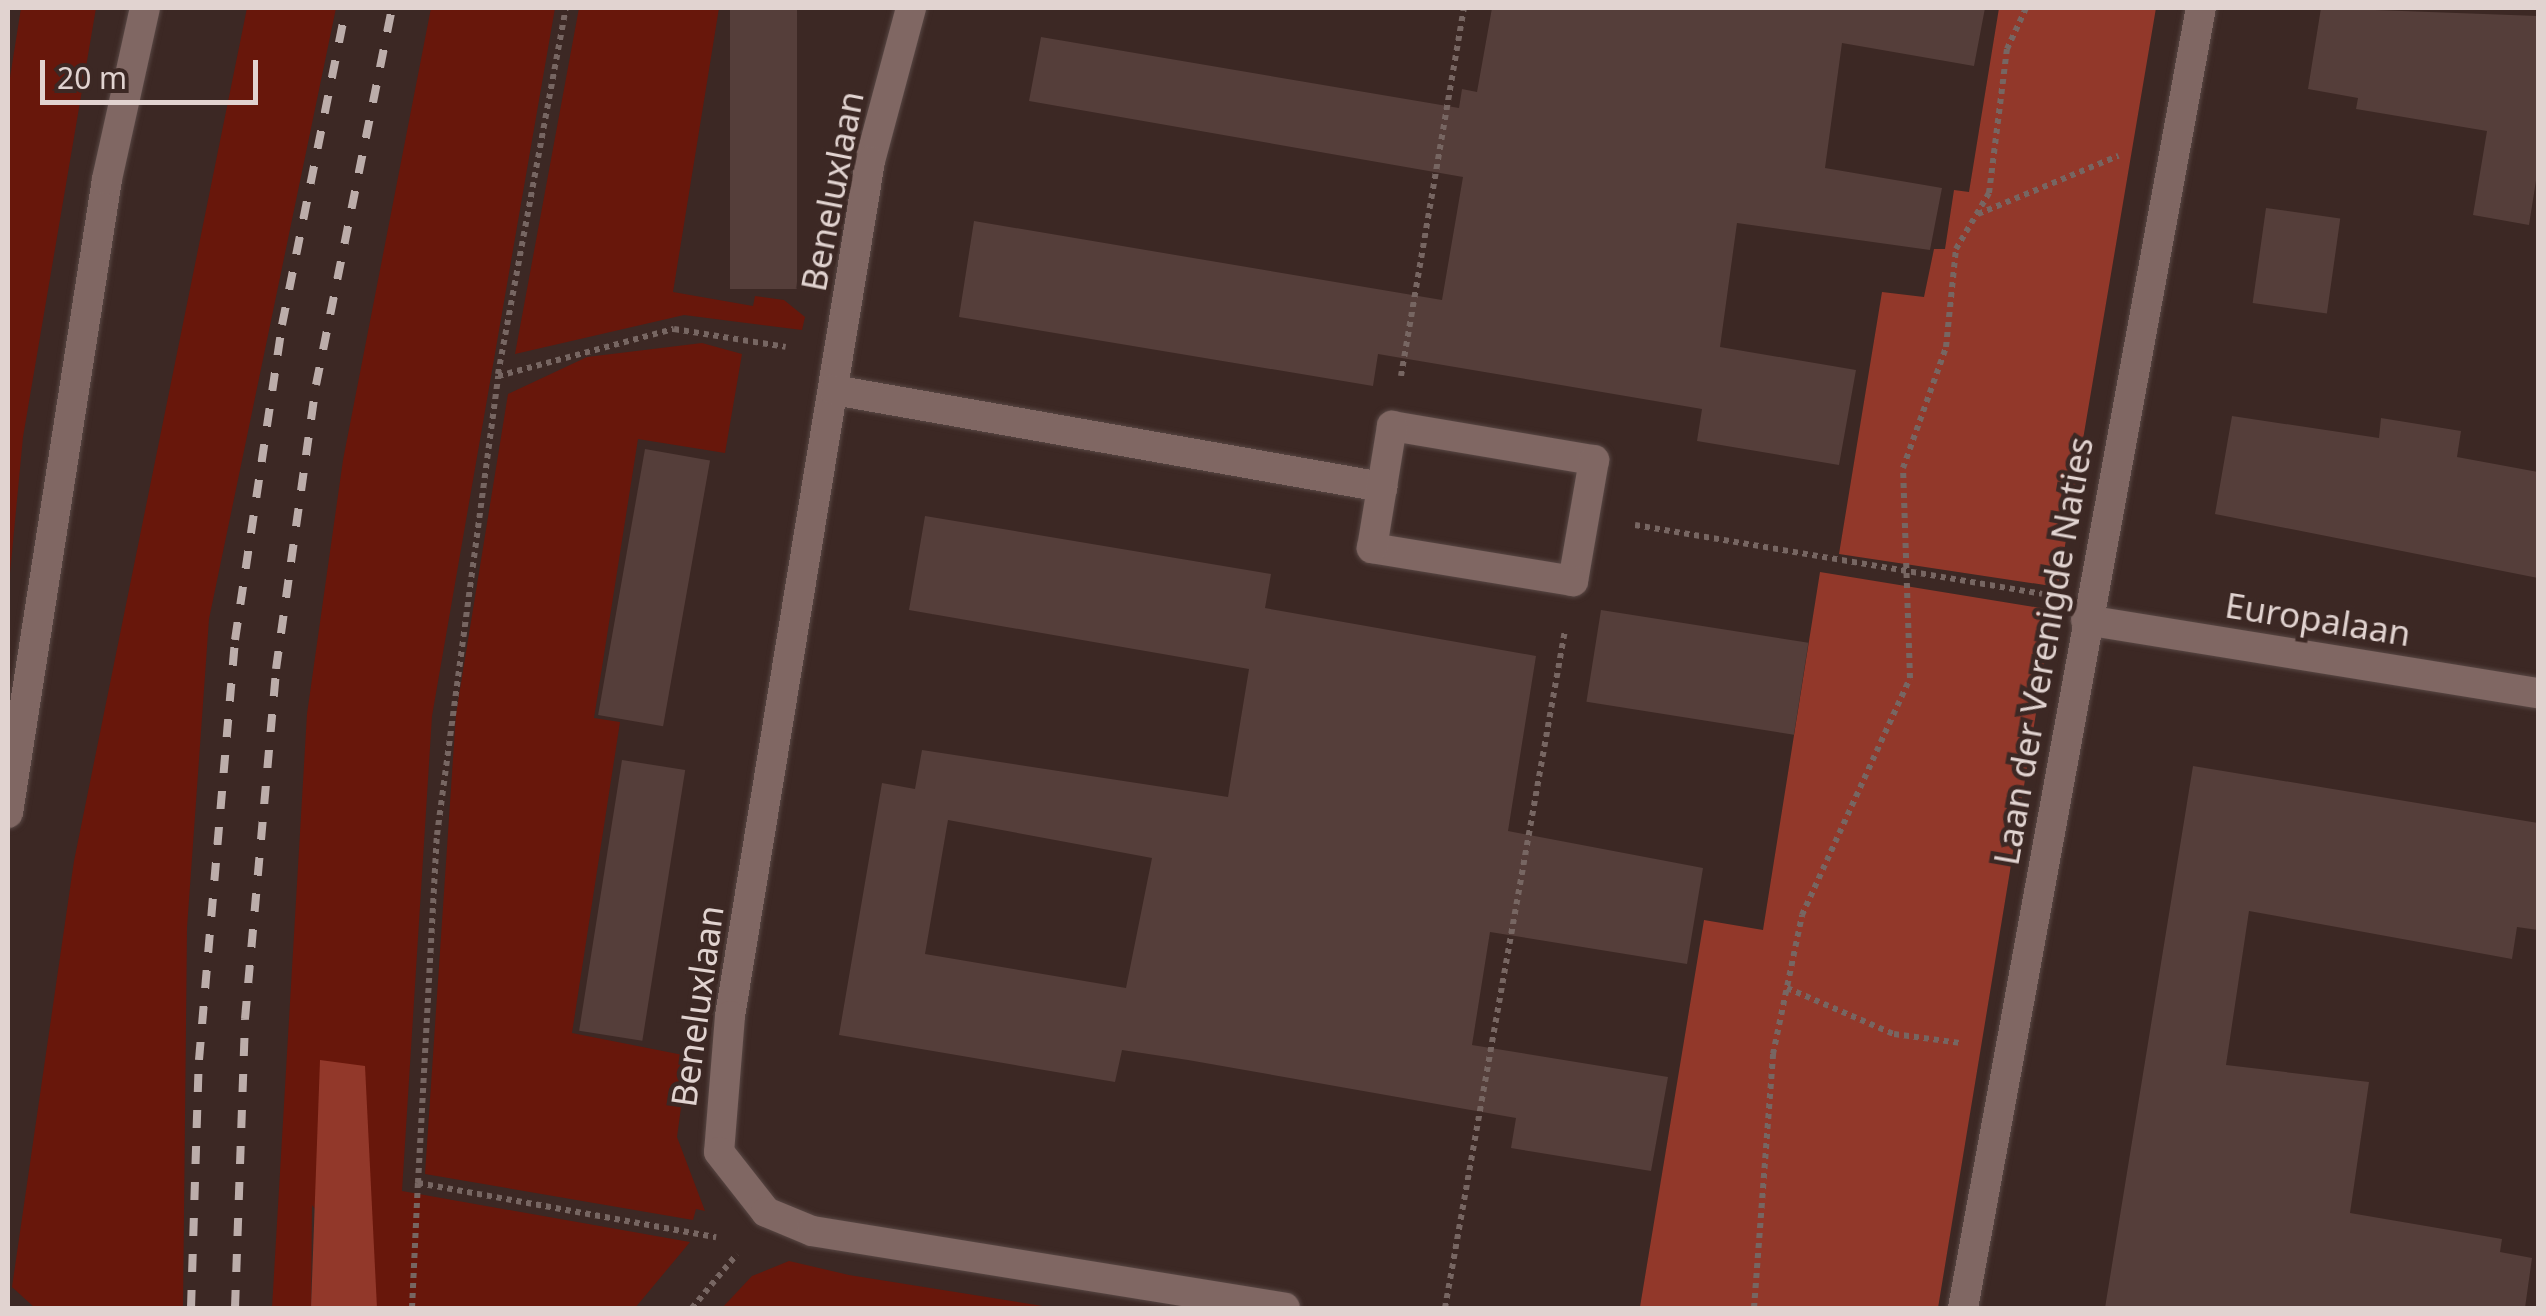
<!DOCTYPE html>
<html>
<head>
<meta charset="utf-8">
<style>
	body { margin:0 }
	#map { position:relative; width:2546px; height:1316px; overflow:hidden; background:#3c2824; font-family:"Noto Sans",sans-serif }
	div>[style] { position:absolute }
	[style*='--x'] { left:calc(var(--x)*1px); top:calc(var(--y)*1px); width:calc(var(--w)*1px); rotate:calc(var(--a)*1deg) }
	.green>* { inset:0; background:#68170b }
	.forest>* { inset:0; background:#92382a }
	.building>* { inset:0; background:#553e3a; transform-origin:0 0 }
	.path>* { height:6px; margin-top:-3px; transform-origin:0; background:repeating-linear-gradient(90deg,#776662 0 5px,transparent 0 10px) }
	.roads { filter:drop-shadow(0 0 2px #584744) drop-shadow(0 0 2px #584744) }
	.street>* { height:30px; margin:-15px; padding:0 15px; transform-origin:15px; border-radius:15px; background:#806763 }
	.secondary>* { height:30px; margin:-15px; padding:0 15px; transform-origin:15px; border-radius:15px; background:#806763 }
	.rail>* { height:8px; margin-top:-4px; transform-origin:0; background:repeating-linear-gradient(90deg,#bcadaa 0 18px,transparent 0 36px) }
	span { translate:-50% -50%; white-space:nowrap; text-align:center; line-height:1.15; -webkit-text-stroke:9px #3c2824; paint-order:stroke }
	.street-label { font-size:35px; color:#e1d3d0 }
	.frame { position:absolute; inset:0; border:10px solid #e1d3d0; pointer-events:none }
	.scale { position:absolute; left:40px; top:60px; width:218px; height:45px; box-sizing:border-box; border:5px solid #e1d3d0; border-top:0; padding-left:12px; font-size:30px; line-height:35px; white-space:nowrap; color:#e1d3d0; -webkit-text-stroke:8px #3c2824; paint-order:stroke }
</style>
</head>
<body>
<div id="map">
	<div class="green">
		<i style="clip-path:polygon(21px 8px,96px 8px,23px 437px,8px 594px,8px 90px)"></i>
		<i style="clip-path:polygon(247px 8px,336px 8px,209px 619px,187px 928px,183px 1308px,35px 1308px,12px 1287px,74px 861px)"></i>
		<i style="clip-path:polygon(431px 8px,555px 8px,432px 716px,402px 1191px,690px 1242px,635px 1308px,377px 1308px,372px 1281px,312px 1205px,311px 1308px,272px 1308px,307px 714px,343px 460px)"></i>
		<i style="clip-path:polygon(579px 8px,719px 8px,673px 292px,753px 306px,755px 296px,784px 300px,805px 317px,802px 330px,684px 315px,515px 354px)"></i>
		<i style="clip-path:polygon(702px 343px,742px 354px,725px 453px,638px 439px,594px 718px,620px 722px,572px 1033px,688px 1056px,677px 1137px,705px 1211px,696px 1209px,693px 1220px,425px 1174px,456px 714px,508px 394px,587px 357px)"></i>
		<i style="clip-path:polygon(789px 1261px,849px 1275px,1055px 1308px,722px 1308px,752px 1276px)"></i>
	</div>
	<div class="forest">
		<i style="clip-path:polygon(1999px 8px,2156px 8px,2058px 587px,1839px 554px,1882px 292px,1924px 297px,1934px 249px,1945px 249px,1954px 190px,1969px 192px)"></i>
		<i style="clip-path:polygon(1820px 572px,2053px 610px,1938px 1308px,1640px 1307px,1704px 920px,1763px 930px)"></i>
		<i style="clip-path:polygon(320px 1060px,365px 1066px,377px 1308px,311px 1308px)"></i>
	</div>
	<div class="building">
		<i style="left:730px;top:8px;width:67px;height:281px"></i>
		<i style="clip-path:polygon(1492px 8px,1985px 8px,1974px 66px,1842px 43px,1825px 168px,1942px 188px,1930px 250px,1737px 223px,1720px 347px,1856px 370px,1839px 465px,1697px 441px,1702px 409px,1378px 354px,1373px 386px,959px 317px,974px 221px,1442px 300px,1463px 177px,1029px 101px,1041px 37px,1459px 108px,1462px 89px,1477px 92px)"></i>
		<i style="clip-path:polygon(2321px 8px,2538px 16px,2538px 168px,2529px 225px,2473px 215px,2487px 131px,2356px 109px,2358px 98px,2308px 89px)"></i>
		<i style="left:2266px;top:208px;width:75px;height:96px;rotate:8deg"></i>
		<i style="clip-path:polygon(2232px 416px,2379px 438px,2381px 418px,2461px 431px,2457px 457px,2538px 472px,2538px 578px,2215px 514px)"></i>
		<i style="left:645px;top:449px;width:66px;height:270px;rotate:10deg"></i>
		<i style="clip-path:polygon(evenodd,925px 516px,1271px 574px,1265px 608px,1536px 656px,1508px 831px,1703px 868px,1687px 964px,1490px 932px,1472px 1045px,1668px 1077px,1651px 1171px,1511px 1148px,1516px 1118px,1188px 1060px,1122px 1050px,1115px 1082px,839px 1035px,882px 783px,915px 789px,922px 750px,1228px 797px,1249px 669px,909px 610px,925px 516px,948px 820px,1152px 858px,1126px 988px,925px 954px,948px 820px)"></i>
		<i style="left:1601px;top:610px;width:210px;height:93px;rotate:9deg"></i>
		<i style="left:622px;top:760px;width:64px;height:274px;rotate:9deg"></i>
		<i style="clip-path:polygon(2193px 766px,2538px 823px,2538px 930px,2517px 927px,2512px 959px,2249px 911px,2226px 1065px,2369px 1082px,2350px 1213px,2502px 1239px,2500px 1252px,2532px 1258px,2525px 1308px,2105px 1308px)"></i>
	</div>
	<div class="path">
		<i style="--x:1978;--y:214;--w:152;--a:-22.5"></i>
		<i style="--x:498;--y:374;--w:372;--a:-79.5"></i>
		<i style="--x:1401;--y:376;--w:373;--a:-80.3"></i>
		<i style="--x:1635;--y:525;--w:413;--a:9.6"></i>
		<i style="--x:1787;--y:988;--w:116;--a:23.3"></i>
		<i style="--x:1894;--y:1034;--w:68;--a:7.7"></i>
		<i style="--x:418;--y:1183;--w:349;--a:-86.9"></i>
		<i style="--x:437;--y:835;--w:463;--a:-82.4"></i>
		<i style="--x:498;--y:376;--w:182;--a:-15"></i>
		<i style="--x:674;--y:329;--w:113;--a:9.1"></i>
		<i style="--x:412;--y:1308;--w:125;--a:-87.3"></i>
		<i style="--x:418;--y:1183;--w:303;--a:10.3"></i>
		<i style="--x:692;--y:1308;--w:70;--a:-50.2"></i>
		<i style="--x:1445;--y:1308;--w:689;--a:-79.96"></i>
		<i style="--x:1754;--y:1308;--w:255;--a:-85.7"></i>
		<i style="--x:1773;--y:1054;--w:142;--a:-78.2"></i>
		<i style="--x:1802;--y:915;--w:260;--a:-65.5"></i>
		<i style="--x:1910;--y:678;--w:210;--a:-91.9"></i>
		<i style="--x:1903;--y:468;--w:128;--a:-70.4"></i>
		<i style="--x:1946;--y:347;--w:99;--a:-84.2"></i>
		<i style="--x:1956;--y:249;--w:65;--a:-59.5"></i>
		<i style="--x:1989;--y:193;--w:145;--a:-82.9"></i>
		<i style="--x:2007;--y:49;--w:45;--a:-65.1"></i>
	</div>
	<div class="roads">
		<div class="street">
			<i style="--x:911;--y:8;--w:158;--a:105"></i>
			<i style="--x:870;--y:161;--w:866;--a:99.3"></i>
			<i style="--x:730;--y:1016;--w:136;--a:94.6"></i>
			<i style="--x:719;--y:1152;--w:76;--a:51.9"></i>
			<i style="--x:766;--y:1212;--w:50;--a:22.4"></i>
			<i style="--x:812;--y:1231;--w:479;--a:9.2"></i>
			<i style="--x:834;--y:390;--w:557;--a:10.04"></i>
			<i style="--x:1392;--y:426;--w:205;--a:9.6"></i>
			<i style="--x:1594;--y:460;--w:123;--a:99.8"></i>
			<i style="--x:1573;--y:581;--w:204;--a:-170.7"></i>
			<i style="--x:1372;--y:548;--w:124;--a:-80.7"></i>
			<i style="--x:2086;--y:620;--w:458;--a:9.2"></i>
			<i style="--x:1963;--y:1308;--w:1322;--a:-79.63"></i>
		</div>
		<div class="secondary">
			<i style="--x:8;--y:813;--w:642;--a:-81.12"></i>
			<i style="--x:107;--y:179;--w:175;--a:-77.5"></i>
		</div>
	</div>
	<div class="rail">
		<i style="--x:191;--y:1308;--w:248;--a:-88.2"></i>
		<i style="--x:199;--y:1060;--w:422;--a:-85.1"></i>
		<i style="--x:235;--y:640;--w:318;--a:-81.5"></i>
		<i style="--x:282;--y:325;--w:323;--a:-78.6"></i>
		<i style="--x:235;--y:1308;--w:289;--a:-88"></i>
		<i style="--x:245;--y:1019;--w:351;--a:-84.9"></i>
		<i style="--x:276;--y:669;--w:287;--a:-82"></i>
		<i style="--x:316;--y:385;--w:385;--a:-78.6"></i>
	</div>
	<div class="street-label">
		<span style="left:832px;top:191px;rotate:-79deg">Beneluxlaan</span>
		<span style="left:2318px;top:619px;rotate:9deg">Europalaan</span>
		<span style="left:2043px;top:651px;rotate:-80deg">Laan der Verenigde Naties</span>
		<span style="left:697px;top:1006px;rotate:-82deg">Beneluxlaan</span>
	</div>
	<div class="frame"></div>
	<div class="scale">20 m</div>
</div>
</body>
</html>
